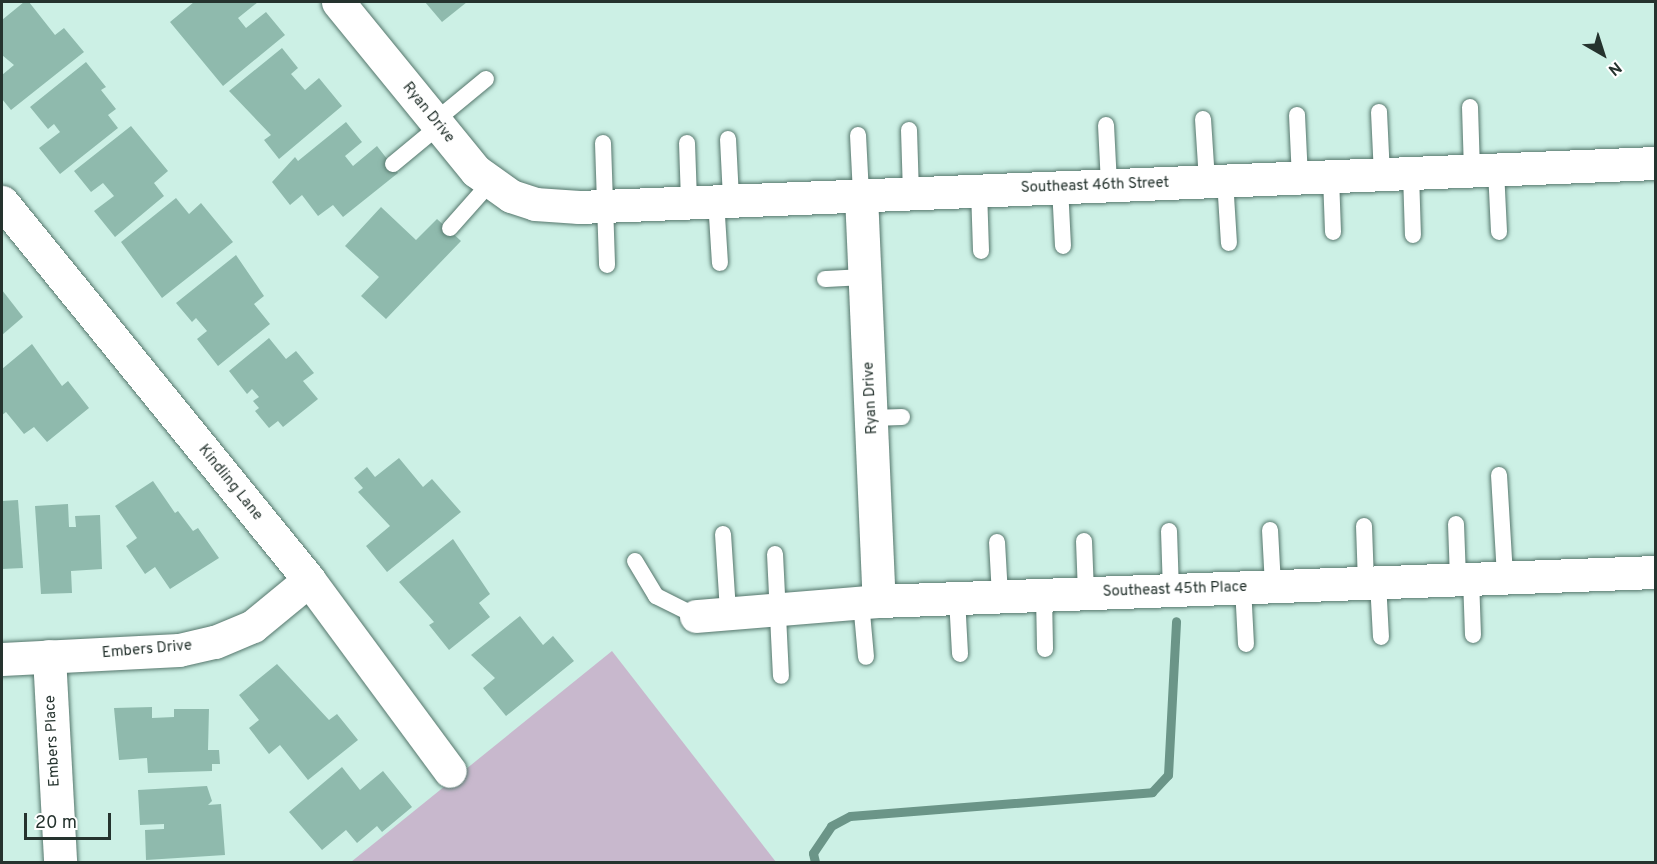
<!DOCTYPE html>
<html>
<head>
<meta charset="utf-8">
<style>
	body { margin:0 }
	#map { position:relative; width:1657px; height:864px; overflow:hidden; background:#ccf0e5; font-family:Overpass,sans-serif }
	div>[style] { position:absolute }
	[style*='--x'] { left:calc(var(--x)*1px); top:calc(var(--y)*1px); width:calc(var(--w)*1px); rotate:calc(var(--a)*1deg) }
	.green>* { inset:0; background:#c8b8cd }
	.stream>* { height:9px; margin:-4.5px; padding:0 4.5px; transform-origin:4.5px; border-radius:4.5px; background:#6b9588 }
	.building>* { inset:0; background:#8fbaad }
	.roads { filter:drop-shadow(0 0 2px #55766c) drop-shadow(0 0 2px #55766c) }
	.lane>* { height:16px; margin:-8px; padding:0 8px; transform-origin:8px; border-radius:8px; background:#fff }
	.street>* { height:33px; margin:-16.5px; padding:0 16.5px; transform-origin:16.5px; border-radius:16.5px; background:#fff }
	.secondary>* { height:33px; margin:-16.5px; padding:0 16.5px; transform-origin:16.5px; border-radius:16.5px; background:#fff }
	span { translate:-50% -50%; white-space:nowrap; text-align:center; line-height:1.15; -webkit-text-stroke:4.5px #fff; paint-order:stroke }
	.street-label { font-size:15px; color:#25332e }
	.frame { position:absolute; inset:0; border:3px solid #25332e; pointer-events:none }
	.north { position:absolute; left:1573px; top:24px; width:60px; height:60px; -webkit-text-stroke:4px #fff; paint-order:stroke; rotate:141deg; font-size:16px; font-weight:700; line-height:24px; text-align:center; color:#25332e }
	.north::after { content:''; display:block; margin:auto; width:21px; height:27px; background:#25332e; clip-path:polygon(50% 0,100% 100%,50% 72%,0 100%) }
	.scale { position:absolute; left:24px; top:813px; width:87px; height:27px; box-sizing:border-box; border:3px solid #25332e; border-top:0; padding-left:8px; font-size:18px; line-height:21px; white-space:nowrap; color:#25332e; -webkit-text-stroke:4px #fff; paint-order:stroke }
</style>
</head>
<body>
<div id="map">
	<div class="green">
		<i style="clip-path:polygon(612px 651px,776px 862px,351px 862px)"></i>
	</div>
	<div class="stream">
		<i style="--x:815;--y:862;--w:9;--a:-103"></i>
		<i style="--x:813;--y:853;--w:32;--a:-56"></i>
		<i style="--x:831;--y:826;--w:21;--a:-28"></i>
		<i style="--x:850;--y:816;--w:303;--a:-4.5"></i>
		<i style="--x:1152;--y:792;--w:23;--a:-47"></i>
		<i style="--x:1168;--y:775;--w:154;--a:-87"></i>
	</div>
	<div class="building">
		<i style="clip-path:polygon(24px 2px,29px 2px,55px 35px,64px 28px,84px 52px,11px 110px,2px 99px,2px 75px,14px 65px,2px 55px,2px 20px)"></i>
		<i style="clip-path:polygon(194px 2px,258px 2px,238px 18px,246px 28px,266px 12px,285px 35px,223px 86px,170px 22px)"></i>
		<i style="clip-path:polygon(425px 2px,467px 2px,442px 22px)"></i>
		<i style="clip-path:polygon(282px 48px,298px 68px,291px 74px,305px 90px,319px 78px,342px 106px,279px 159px,264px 140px,271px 135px,229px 91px)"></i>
		<i style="clip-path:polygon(86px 62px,106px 87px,101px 90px,116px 109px,108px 115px,118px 128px,60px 174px,39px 148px,60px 132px,54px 124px,48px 129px,30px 107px)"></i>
		<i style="clip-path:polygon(346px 122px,362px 142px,345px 156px,353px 166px,377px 146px,398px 173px,343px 217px,333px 205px,318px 216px,302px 195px,290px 205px,272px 182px,295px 157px,298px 161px)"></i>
		<i style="clip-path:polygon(131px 126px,168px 171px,154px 183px,164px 196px,115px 237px,94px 211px,114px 196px,103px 183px,91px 192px,74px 171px)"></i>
		<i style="clip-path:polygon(176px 198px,189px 214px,201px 203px,233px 242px,162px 298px,121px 242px)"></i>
		<i style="clip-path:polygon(381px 207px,416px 240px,437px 219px,461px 241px,386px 319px,361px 296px,379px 277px,345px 246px)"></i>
		<i style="clip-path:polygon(236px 255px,264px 296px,254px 304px,270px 324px,218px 366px,197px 339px,207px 331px,196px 318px,192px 322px,176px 303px)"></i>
		<i style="clip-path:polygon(2px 290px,23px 317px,2px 335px)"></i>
		<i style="clip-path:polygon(269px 338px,286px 359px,296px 351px,314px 373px,303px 381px,318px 399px,283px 427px,278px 421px,269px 428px,255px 411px,259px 408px,253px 401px,259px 397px,252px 389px,247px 394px,229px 371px)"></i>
		<i style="clip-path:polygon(32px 344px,62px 386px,68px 381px,89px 408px,47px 442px,34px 427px,24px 434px,6px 412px,2px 415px,2px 369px)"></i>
		<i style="clip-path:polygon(399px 458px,423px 487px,432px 479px,461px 512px,387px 572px,366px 546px,390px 526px,358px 492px,363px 488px,354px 478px,367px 467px,375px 477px)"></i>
		<i style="clip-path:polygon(153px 481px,175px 513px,178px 511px,193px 531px,198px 528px,219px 558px,170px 589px,155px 567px,145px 574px,126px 546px,137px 538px,115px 506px)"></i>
		<i style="clip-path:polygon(18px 500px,23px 568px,2px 569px,2px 501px)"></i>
		<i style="clip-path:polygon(68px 504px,69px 527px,76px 527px,75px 516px,100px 515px,102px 569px,71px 571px,72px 593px,41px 594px,35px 506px)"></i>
		<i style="clip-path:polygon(453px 539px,490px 594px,479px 603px,490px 617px,449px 650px,429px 625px,434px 622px,399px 582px)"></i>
		<i style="clip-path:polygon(520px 616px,543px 645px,553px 636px,574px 661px,506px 716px,483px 688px,495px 678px,471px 655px)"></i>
		<i style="clip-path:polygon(277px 664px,329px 720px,337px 714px,358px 740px,308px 780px,280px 745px,269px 754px,249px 728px,259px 720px,239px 695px)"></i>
		<i style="clip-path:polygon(152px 707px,152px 718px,174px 717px,174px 709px,209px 709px,208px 750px,219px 750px,220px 764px,212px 764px,212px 771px,148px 773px,147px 758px,119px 760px,114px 708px)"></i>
		<i style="clip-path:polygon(342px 767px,360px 790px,383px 771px,412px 807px,382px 832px,377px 826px,357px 843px,346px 830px,322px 850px,289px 812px)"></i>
		<i style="clip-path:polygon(207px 786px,212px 801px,208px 805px,221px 804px,225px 855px,146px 860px,145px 830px,164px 829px,164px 824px,140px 825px,138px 790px)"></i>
	</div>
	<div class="roads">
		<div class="lane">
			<i style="--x:1470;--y:107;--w:64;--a:88.2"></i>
			<i style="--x:1379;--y:112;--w:63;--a:87.3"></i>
			<i style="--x:1297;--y:115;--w:63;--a:87.3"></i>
			<i style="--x:1203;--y:119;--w:62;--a:86.3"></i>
			<i style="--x:435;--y:121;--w:66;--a:-39.5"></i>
			<i style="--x:1106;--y:125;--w:60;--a:87.1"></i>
			<i style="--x:909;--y:130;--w:63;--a:88.2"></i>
			<i style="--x:858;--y:135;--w:60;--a:87.1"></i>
			<i style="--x:728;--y:139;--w:60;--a:87.1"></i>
			<i style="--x:603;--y:143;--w:122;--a:88.1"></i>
			<i style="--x:687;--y:143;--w:58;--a:88"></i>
			<i style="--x:393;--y:164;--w:60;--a:-39.6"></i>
			<i style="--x:1496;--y:170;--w:62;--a:87.2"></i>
			<i style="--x:1411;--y:173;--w:62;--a:88.2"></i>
			<i style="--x:1331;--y:177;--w:55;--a:87.9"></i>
			<i style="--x:1225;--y:180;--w:63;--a:86.4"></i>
			<i style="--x:1060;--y:187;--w:59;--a:87.1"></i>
			<i style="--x:979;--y:190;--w:61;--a:88.1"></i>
			<i style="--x:716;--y:200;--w:63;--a:86.4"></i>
			<i style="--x:450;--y:228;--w:60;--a:-48.4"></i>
			<i style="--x:825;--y:279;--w:40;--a:-2.9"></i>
			<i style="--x:872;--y:418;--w:30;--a:-2"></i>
			<i style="--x:1499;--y:475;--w:102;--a:86.6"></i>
			<i style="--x:1456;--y:524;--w:55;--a:87.9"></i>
			<i style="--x:1364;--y:526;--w:56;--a:88"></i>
			<i style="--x:1270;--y:530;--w:56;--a:86.9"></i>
			<i style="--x:1169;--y:531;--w:59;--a:88.1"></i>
			<i style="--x:723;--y:534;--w:78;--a:86.3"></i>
			<i style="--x:1084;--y:541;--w:52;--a:87.8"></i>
			<i style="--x:997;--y:542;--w:54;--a:86.8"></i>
			<i style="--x:775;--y:554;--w:122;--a:87.2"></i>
			<i style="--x:635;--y:561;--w:41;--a:59"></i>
			<i style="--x:656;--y:596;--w:45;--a:26.6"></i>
			<i style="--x:1471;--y:578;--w:57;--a:88"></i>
			<i style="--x:1378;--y:582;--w:55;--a:86.9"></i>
			<i style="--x:1243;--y:587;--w:57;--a:87"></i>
			<i style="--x:1044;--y:595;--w:54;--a:88.9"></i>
			<i style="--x:957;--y:598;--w:56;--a:86.9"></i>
			<i style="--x:861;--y:602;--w:55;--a:84.8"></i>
		</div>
		<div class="street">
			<i style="--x:338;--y:2;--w:218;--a:50.8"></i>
			<i style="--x:476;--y:171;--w:43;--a:35.5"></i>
			<i style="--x:511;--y:196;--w:25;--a:18"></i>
			<i style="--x:535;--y:204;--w:44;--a:3.9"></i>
			<i style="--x:579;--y:207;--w:1078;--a:-2.34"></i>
			<i style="--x:861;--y:195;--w:406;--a:87.5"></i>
			<i style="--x:2;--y:202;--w:487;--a:50.9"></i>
			<i style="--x:309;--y:580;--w:237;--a:53.6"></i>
			<i style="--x:696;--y:616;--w:184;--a:-4.7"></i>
			<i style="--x:879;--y:601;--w:778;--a:-2.14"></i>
			<i style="--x:49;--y:656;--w:206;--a:86.9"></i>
		</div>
		<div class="secondary">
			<i style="--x:2;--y:659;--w:177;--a:-2.9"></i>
			<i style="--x:179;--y:650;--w:37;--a:-13"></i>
			<i style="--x:215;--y:642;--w:41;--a:-22.8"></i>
			<i style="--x:253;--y:626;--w:72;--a:-39.4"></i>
		</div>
	</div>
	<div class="street-label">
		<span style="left:428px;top:113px;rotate:51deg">Ryan Drive</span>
		<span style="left:1095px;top:186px;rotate:-2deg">Southeast 46th Street</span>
		<span style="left:871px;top:398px;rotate:-93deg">Ryan Drive</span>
		<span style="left:230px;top:483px;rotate:51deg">Kindling Lane</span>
		<span style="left:1175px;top:590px;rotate:-2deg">Southeast 45th Place</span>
		<span style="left:147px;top:650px;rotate:-5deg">Embers Drive</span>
		<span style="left:53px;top:741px;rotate:-93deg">Embers Place</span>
	</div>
	<div class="frame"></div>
	<div class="north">N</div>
	<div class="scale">20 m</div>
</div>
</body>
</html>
